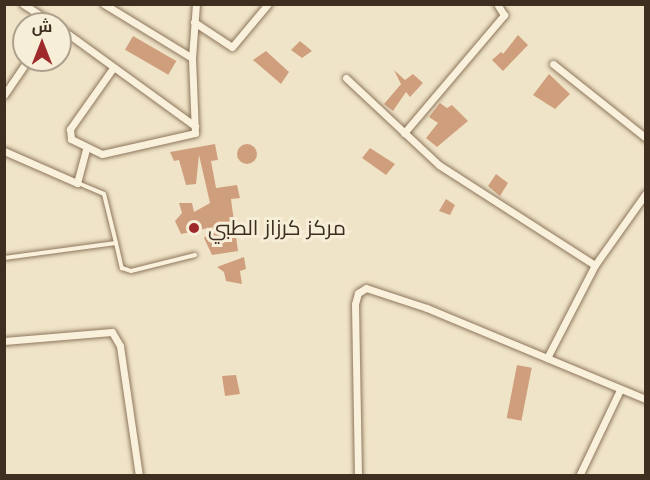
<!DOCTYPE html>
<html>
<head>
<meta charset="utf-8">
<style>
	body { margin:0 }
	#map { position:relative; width:650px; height:480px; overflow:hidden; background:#f0e4c8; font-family:"Libre Baskerville",Cairo,serif }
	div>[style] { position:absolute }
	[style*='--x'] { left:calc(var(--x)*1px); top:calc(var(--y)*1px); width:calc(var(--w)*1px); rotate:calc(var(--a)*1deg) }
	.building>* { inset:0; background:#cf9f7d; transform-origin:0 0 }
	.round { border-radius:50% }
	.roads { filter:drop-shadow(0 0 2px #8d765c) drop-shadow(0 0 2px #8d765c) }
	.lane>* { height:4px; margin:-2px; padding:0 2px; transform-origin:2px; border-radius:2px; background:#faf1dc }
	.street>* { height:7px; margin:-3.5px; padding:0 3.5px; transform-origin:3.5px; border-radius:3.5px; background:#faf1dc }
	.dots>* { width:16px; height:16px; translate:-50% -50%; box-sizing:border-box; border:3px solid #f7eed8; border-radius:50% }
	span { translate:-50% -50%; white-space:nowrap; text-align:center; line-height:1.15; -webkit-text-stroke:6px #f7eed8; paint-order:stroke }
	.poi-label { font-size:21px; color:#3d2e20 }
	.left { translate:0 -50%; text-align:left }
	.frame { position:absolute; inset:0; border:6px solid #3d2e20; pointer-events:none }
	.north { position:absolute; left:12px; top:12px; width:60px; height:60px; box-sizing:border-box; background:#f7eed8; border:2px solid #ada18e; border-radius:50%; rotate:0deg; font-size:16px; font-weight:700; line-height:24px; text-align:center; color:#3d2e20 }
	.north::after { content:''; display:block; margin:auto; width:21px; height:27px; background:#9e2a2b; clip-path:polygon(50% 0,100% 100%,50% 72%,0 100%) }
</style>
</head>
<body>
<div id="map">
	<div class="building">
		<i style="clip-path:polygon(518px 35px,528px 45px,503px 71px,492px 60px,501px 52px,503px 54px)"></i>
		<i style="left:133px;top:36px;width:50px;height:16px;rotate:30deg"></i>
		<i style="clip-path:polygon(300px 41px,312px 51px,302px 58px,291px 50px)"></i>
		<i style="clip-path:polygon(266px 51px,289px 72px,281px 84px,253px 60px)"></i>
		<i style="clip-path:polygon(394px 70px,405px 80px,413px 74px,423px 83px,410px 97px,406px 92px,393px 111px,384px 104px,401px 84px)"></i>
		<i style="clip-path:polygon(549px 74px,570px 94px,555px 109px,533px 95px)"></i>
		<i style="clip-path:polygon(440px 103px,447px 108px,452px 105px,468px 121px,437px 147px,426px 138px,438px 123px,429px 117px)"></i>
		<i class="round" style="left:237px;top:144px;width:20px;height:20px"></i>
		<i style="clip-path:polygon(215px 144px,218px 160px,211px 161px,216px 188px,237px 185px,240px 198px,231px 199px,238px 251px,212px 255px,204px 238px,213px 227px,181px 234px,175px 221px,182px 213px,179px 203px,192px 203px,194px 212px,210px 203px,199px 155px,196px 184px,186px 185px,179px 160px,174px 161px,170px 152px)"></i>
		<i style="clip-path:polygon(370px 148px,395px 164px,386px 175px,362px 158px)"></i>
		<i style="clip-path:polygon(496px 174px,508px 183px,500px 196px,488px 186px)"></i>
		<i style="clip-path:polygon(446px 199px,455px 205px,450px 215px,439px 211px)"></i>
		<i style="clip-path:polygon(244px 257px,246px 269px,240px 271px,242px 284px,226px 281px,224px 272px,217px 267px)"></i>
		<i style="left:517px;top:365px;width:15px;height:54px;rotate:11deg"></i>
		<i style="clip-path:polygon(236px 375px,240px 394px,225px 396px,222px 376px)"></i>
	</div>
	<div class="roads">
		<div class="lane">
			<i style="--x:78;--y:183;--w:28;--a:23"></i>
			<i style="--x:104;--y:194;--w:50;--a:76.2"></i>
			<i style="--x:4;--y:258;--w:113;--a:-7.6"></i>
			<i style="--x:116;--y:243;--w:26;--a:77"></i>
			<i style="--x:122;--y:268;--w:9;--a:18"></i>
			<i style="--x:131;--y:271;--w:66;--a:-14"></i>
		</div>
		<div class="street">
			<i style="--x:23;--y:4;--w:37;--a:33"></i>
			<i style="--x:104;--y:4;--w:103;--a:31.5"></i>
			<i style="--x:194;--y:22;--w:45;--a:33.3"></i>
			<i style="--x:232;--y:47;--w:56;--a:-50.1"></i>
			<i style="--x:60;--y:28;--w:167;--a:36"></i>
			<i style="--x:553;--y:64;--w:119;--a:38.5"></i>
			<i style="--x:113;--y:68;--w:75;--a:125.2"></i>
			<i style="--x:70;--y:129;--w:10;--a:84"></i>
			<i style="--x:71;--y:139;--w:34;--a:26"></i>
			<i style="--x:102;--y:154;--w:95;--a:-12.7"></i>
			<i style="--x:195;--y:133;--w:75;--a:-92.3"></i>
			<i style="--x:192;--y:58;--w:54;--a:-85.8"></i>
			<i style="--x:346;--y:78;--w:127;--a:43.1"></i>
			<i style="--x:439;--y:165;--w:185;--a:32.7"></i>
			<i style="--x:4;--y:95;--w:42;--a:-55.6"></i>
			<i style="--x:404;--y:133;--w:155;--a:-49.7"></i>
			<i style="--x:504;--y:15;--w:13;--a:-122"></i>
			<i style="--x:4;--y:151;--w:80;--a:23.7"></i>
			<i style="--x:77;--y:183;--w:35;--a:-75"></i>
			<i style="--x:4;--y:341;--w:108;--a:-4.8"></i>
			<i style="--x:112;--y:332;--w:16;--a:60"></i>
			<i style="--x:120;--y:346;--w:131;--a:81.7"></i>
			<i style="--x:547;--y:358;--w:105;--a:-62.7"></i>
			<i style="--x:595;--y:265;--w:88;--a:-54.7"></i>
			<i style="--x:358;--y:476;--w:172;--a:-91"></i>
			<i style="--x:355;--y:304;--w:11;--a:-75"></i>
			<i style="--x:358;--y:293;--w:9;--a:-32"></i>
			<i style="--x:366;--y:288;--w:64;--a:18.2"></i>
			<i style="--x:427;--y:308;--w:237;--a:22.6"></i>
			<i style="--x:579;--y:476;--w:95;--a:-64.5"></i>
		</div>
	</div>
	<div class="dots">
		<i style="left:194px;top:228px;background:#9e2a2b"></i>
	</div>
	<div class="poi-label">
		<span class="left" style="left:208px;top:228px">مركز كرزاز الطبي</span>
	</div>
	<div class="frame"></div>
	<div class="north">ش</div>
</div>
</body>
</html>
